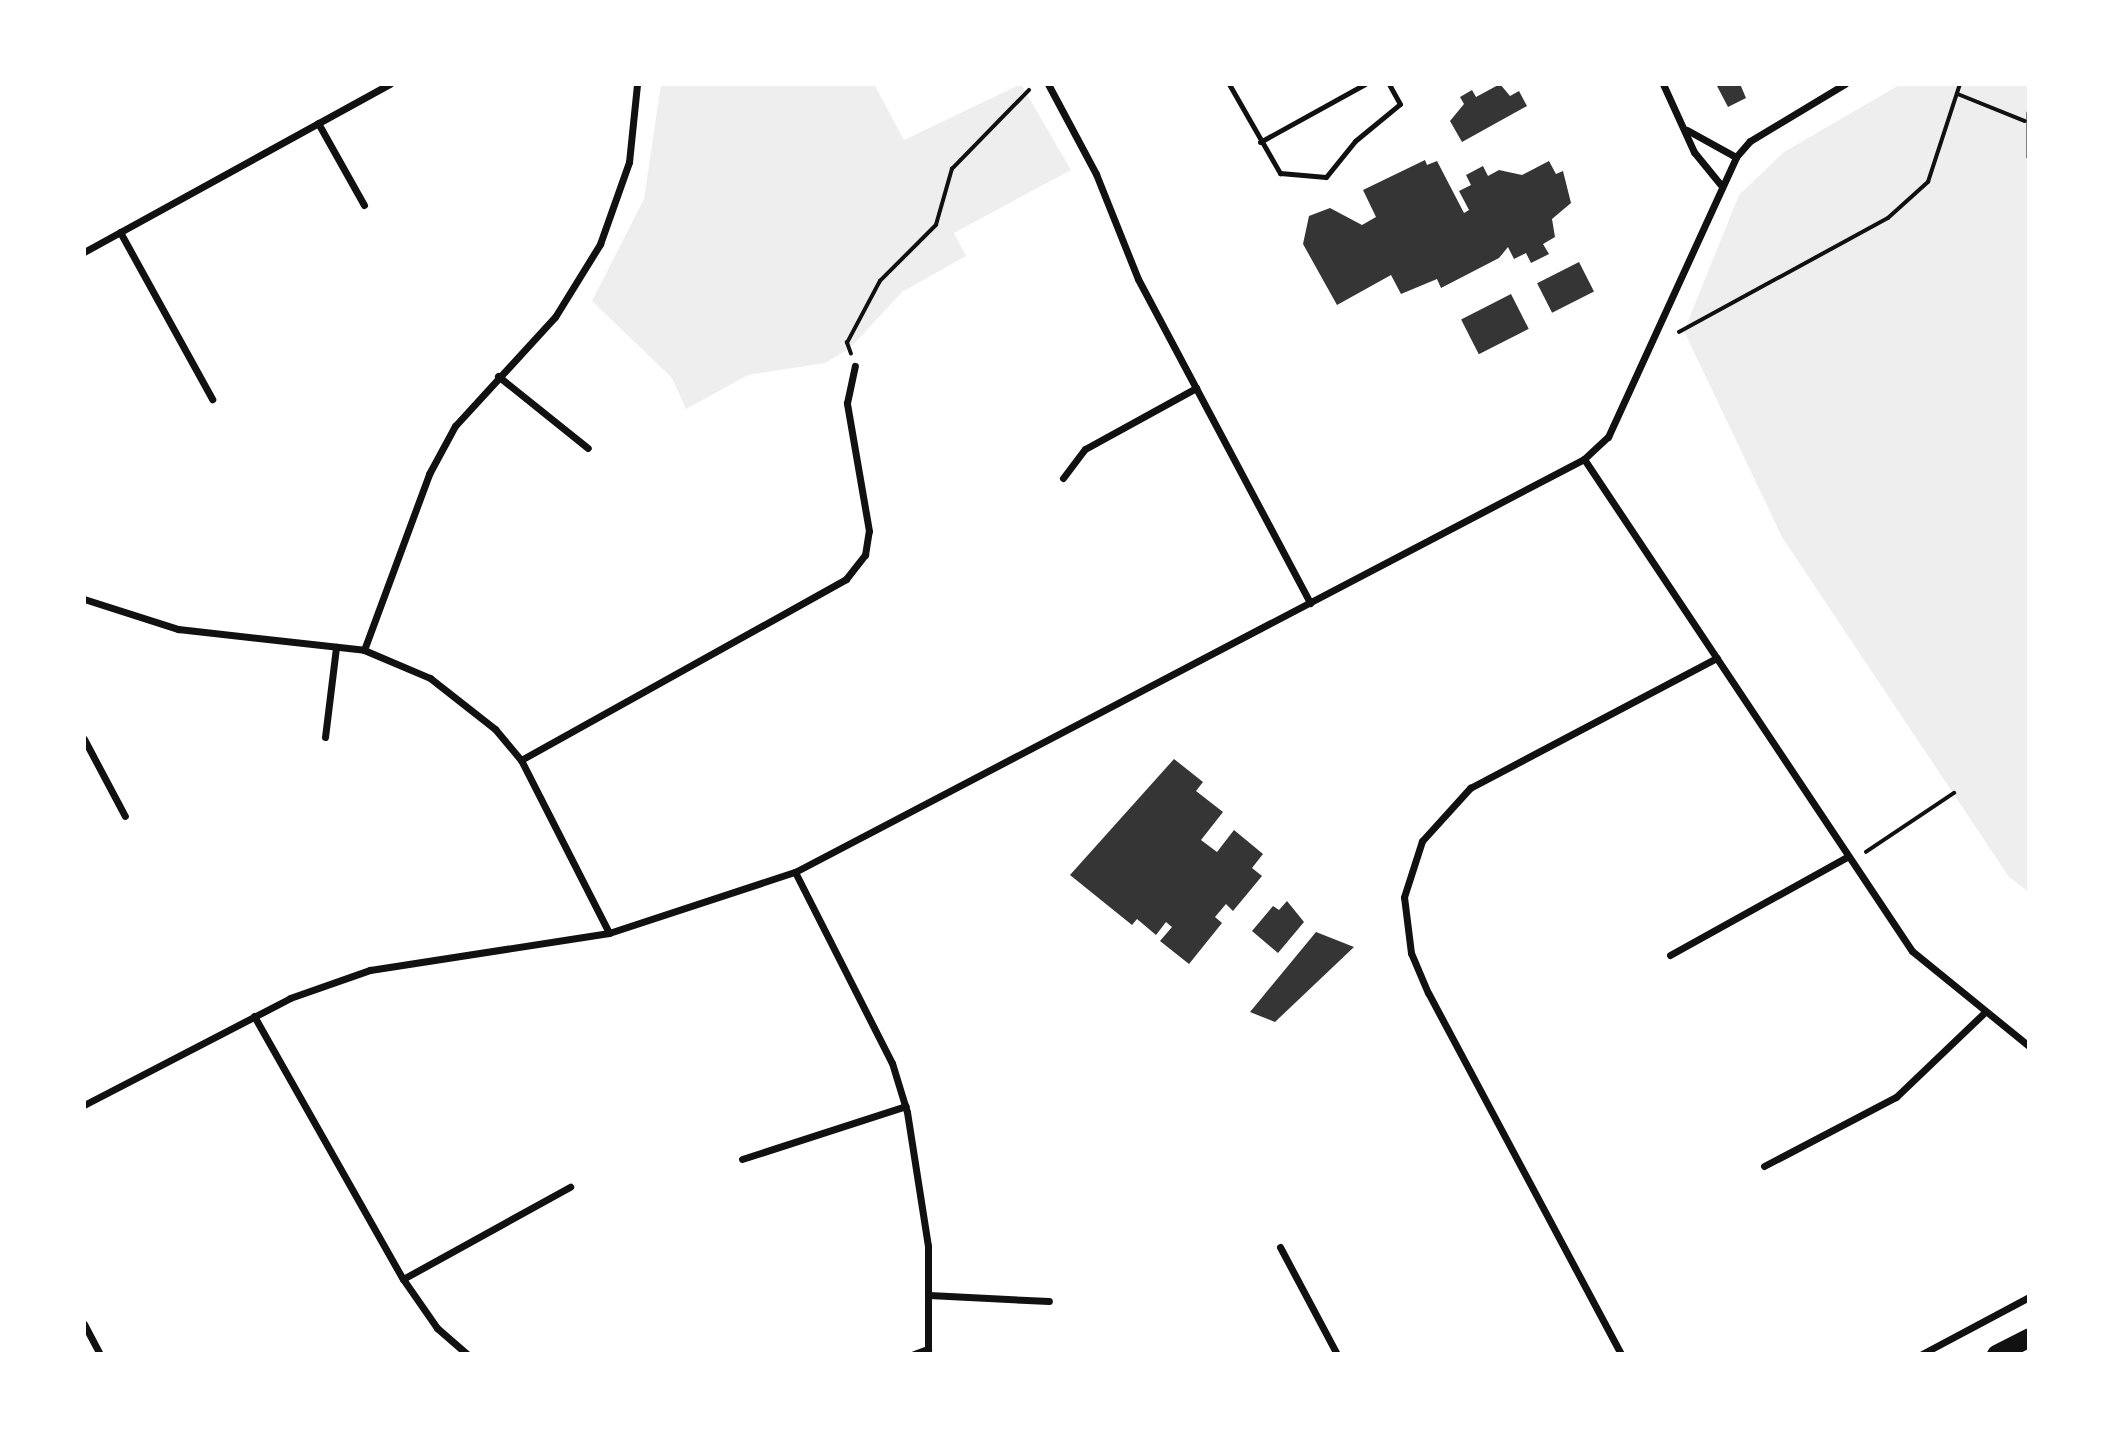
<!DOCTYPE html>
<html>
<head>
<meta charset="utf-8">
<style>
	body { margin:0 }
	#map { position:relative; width:2113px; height:1438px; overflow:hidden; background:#fff; font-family:"Open Sans",sans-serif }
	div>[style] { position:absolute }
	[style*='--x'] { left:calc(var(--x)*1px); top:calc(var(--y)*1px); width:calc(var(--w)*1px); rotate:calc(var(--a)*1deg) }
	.green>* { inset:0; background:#eee }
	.building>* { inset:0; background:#353535; transform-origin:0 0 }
	.path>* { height:3.5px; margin:-1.75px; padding:0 1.75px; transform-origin:1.75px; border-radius:1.75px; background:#111 }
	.service>* { height:5px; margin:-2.5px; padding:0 2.5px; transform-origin:2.5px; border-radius:2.5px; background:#111 }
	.minor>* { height:7px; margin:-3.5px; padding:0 3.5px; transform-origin:3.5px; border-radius:3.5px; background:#111 }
	.trunk>* { height:19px; margin:-9.5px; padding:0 9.5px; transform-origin:9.5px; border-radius:9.5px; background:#111 }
	span { translate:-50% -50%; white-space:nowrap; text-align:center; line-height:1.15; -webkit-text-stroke:5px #fff; paint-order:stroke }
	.frame { position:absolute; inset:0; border:86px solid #fff; pointer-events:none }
</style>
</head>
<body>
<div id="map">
	<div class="green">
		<i style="clip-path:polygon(661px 84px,874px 84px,904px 140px,1021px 84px,1071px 170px,954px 233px,966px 256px,902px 292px,850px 348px,825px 363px,748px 375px,686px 409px,672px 378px,592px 301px,644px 199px)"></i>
		<i style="clip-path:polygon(1901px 84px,2029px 84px,2029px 892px,2009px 877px,1782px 537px,1684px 331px,1739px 195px,1784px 152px)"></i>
	</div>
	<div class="building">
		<i style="clip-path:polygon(1500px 84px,1510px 96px,1519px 91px,1527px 106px,1462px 142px,1450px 121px,1464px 104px,1460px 97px,1472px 90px,1476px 97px)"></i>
		<i style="clip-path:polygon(1716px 84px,1740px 84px,1746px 98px,1728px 107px)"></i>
		<i style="clip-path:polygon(1425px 160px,1427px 165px,1437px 161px,1464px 213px,1469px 210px,1459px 191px,1471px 185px,1466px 175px,1483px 166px,1488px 176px,1499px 170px,1522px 175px,1549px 161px,1556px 174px,1563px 171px,1571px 203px,1552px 219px,1555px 237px,1543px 244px,1549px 254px,1531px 263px,1526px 253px,1514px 259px,1508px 247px,1499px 258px,1441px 288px,1437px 279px,1401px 294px,1391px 275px,1337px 305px,1303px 244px,1309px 216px,1330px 208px,1362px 225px,1376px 217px,1363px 190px)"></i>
		<i style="left:1579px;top:262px;width:33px;height:47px;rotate:63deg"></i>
		<i style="left:1511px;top:294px;width:39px;height:56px;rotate:63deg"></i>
		<i style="clip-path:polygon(1174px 759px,1203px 782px,1196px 791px,1223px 812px,1201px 840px,1217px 852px,1234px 830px,1263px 854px,1252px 868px,1262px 876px,1233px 911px,1226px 904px,1215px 917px,1222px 923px,1189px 964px,1160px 941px,1172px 927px,1166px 922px,1156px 935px,1137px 919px,1132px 925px,1070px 875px)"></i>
		<i style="clip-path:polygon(1287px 901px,1304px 922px,1278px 953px,1252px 931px,1273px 906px,1279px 910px)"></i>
		<i style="clip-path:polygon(1316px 932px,1354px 947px,1275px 1022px,1250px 1012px)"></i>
	</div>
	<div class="path">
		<i style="--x:1958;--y:94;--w:72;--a:21.9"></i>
		<i style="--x:2029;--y:113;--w:44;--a:90"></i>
		<i style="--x:1679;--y:332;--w:238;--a:-28.6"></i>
		<i style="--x:1888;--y:218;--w:54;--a:-42"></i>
		<i style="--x:1928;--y:182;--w:103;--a:-71.9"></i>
		<i style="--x:851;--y:354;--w:12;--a:-110"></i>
		<i style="--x:847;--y:343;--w:70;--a:-62"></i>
		<i style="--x:880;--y:281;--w:79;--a:-45"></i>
		<i style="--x:936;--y:225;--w:58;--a:-74.1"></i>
		<i style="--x:952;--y:169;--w:110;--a:-45.7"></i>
		<i style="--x:1866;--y:852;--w:106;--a:-33.8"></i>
	</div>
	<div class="service">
		<i style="--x:1229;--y:84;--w:103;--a:60.2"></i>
		<i style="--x:1280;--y:173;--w:46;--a:5"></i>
		<i style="--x:1326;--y:177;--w:46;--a:-51.1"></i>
		<i style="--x:1355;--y:141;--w:58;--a:-39.4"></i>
		<i style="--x:1400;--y:104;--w:23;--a:-119"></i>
		<i style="--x:1260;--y:142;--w:120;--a:-28.9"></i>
	</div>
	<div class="minor">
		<i style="--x:1048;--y:84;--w:102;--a:61.9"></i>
		<i style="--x:1096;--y:174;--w:113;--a:68.2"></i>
		<i style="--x:1138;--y:279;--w:367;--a:62"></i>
		<i style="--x:1663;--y:84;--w:75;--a:65.5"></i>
		<i style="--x:1694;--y:152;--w:41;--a:50.9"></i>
		<i style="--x:318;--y:123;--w:94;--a:60.7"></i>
		<i style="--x:1687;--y:130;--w:56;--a:28.9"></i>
		<i style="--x:120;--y:232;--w:191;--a:61.1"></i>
		<i style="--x:84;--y:252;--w:349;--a:-28.8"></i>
		<i style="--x:498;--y:376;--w:115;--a:38.7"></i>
		<i style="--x:1584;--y:459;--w:591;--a:56.31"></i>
		<i style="--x:1912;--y:951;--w:151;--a:39.1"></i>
		<i style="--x:1063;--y:478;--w:36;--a:-53"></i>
		<i style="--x:1085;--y:449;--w:127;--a:-28.8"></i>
		<i style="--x:84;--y:599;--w:99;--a:17.7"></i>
		<i style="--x:178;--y:629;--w:187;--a:6.4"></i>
		<i style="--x:364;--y:650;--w:72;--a:23"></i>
		<i style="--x:430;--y:678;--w:83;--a:38.1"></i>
		<i style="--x:495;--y:729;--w:40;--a:50"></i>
		<i style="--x:521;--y:760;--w:194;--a:63"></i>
		<i style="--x:364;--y:650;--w:188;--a:-69.7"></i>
		<i style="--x:429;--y:474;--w:55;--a:-61.6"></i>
		<i style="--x:455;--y:426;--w:148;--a:-47.5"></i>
		<i style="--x:555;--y:317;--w:86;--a:-58.3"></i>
		<i style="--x:600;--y:244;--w:87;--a:-70.5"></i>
		<i style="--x:629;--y:162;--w:78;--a:-84.1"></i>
		<i style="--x:325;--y:737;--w:91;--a:-83"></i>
		<i style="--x:84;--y:739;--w:87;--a:62"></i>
		<i style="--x:521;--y:760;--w:372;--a:-29.1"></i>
		<i style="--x:846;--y:579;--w:31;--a:-52"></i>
		<i style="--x:865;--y:555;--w:24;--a:-81"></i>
		<i style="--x:869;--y:531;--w:130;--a:-99.8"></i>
		<i style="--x:847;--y:403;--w:38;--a:-78"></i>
		<i style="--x:795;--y:872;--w:214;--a:63.1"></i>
		<i style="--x:892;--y:1063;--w:51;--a:73"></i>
		<i style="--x:907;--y:1112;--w:136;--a:81.1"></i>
		<i style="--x:928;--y:1246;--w:108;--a:90"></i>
		<i style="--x:1670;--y:955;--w:202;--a:-29"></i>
		<i style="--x:254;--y:1016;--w:302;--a:60.5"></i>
		<i style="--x:403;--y:1279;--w:60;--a:55.2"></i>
		<i style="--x:437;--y:1328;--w:40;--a:41"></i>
		<i style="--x:84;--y:1105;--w:232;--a:-27.4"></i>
		<i style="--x:290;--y:998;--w:85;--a:-19.3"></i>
		<i style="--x:370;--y:970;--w:242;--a:-8.8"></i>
		<i style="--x:609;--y:933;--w:196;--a:-18.2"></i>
		<i style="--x:795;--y:872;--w:891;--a:-27.63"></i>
		<i style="--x:1584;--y:459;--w:33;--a:-43"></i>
		<i style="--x:1608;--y:437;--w:308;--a:-65.4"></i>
		<i style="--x:1736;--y:157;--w:21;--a:-49"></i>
		<i style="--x:1750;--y:141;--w:111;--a:-31"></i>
		<i style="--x:742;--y:1159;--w:172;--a:-17.9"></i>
		<i style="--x:1764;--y:1166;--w:149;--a:-27.6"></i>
		<i style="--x:1896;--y:1097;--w:122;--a:-43.7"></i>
		<i style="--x:1280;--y:1247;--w:121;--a:62"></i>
		<i style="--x:403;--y:1279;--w:191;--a:-28.9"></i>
		<i style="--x:929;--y:1295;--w:120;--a:2.9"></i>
		<i style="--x:84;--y:1324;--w:34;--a:62"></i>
		<i style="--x:914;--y:1354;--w:15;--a:-20"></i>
		<i style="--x:1621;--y:1354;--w:409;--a:-118.1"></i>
		<i style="--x:1428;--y:993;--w:43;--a:-113"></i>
		<i style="--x:1411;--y:953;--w:56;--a:-97.1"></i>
		<i style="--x:1404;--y:897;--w:59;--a:-72.2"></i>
		<i style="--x:1422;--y:841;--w:72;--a:-47.8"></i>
		<i style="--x:1470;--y:788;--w:279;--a:-27.8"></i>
		<i style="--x:1922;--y:1354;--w:121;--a:-28"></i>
	</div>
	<div class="trunk">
		<i style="--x:1996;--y:1354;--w:37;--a:-27"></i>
	</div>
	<div class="frame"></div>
</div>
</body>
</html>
